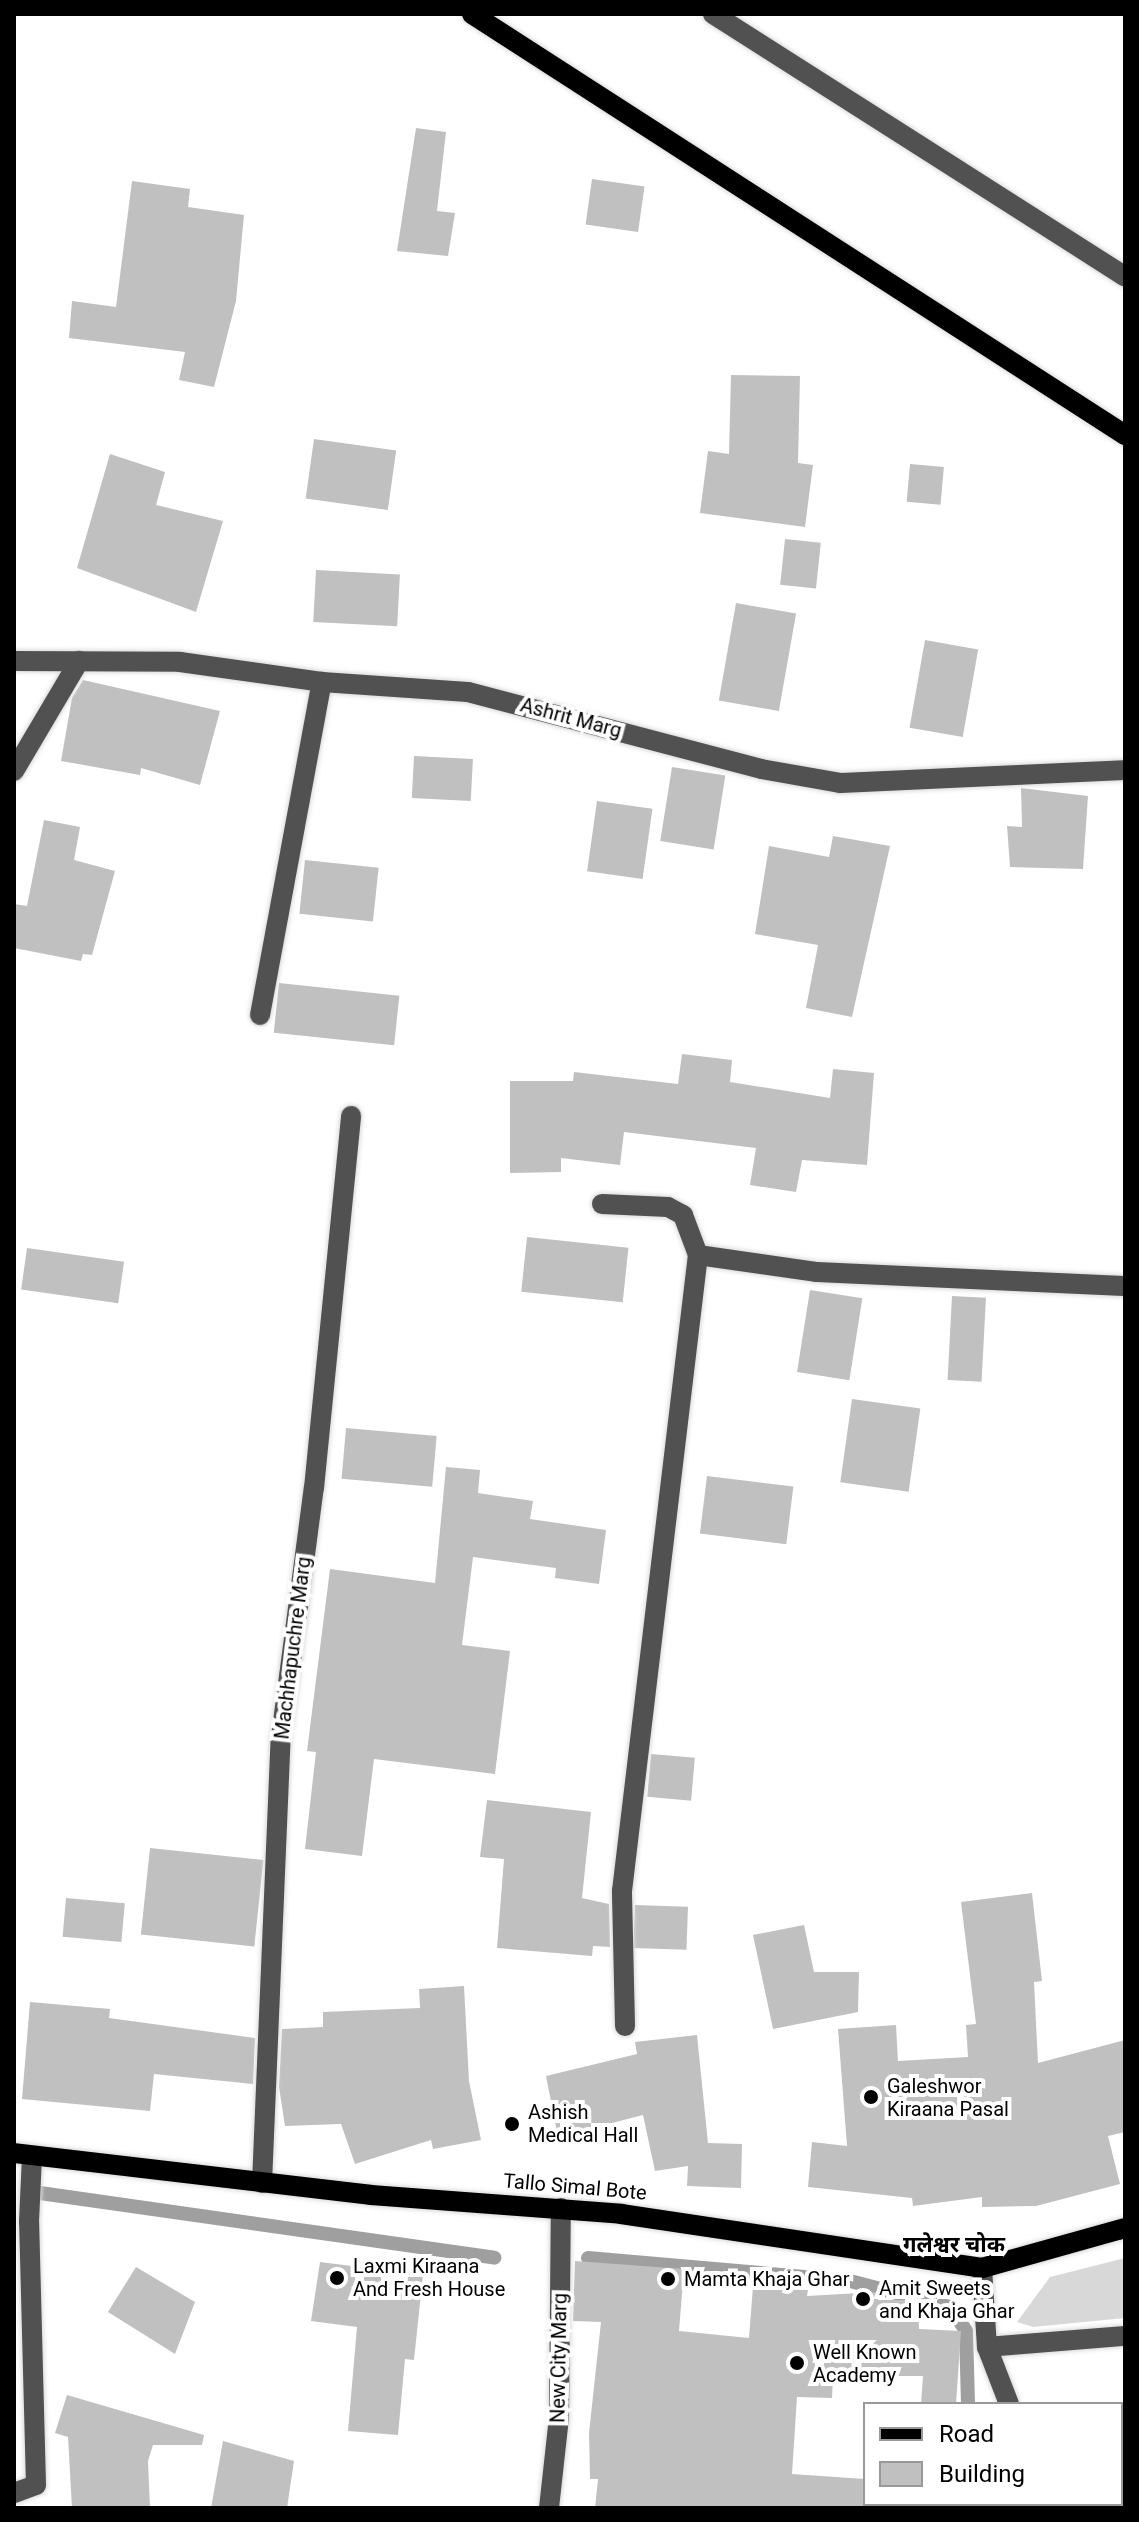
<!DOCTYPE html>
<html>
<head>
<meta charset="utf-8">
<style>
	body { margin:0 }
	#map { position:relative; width:1139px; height:2522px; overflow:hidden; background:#fff; font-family:Roboto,"Noto Sans Devanagari",sans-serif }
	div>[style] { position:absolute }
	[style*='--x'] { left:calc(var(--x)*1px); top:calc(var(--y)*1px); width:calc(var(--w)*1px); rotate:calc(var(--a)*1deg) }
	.green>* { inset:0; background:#d8d8d8; transform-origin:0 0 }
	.stream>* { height:14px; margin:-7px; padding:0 7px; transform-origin:7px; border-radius:7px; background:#9f9f9f }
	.building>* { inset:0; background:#c0c0c0; transform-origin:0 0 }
	.roads { filter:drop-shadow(0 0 2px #dbdbdb) drop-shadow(0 0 2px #dbdbdb) }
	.minor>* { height:20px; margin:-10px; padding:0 10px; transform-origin:10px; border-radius:10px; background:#515151 }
	.major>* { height:20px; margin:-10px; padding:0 10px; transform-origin:10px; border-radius:10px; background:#000 }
	.dots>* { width:22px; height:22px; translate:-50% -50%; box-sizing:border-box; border:4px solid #fff; border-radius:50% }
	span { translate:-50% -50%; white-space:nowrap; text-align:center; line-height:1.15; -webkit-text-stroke:8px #fff; paint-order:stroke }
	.street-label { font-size:20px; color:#000 }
	.poi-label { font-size:20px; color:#000 }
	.left { translate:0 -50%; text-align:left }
	.neighbourhood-label { font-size:22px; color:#000; font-weight:700 }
	.frame { position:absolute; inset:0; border:16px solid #000; pointer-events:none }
	.legend { position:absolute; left:863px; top:2402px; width:260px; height:104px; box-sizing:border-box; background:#fff; border:2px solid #999; margin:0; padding:10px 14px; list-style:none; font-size:24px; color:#000 }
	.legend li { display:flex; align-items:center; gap:16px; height:40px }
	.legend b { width:40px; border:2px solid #999 }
</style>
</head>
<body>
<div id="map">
	<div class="green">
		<i style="clip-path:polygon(1125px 2258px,1125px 2318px,1033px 2327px,1017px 2322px,1050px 2277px)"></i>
		<i style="left:889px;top:2504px;width:100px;height:4px"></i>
	</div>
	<div class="stream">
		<i style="--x:40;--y:2193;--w:459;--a:8.1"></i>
		<i style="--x:588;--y:2258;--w:263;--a:5"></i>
		<i style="--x:850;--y:2281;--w:103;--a:14.6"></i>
		<i style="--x:950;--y:2307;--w:29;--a:56"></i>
		<i style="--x:966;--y:2331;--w:73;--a:88.4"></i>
		<i style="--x:1014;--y:2504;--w:4;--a:63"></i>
	</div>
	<div class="building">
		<i style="clip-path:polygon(416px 128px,446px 132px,437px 211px,455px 213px,448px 256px,397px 251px)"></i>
		<i style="left:592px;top:179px;width:53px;height:46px;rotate:8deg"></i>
		<i style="clip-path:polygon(132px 181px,190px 189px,188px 207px,244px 215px,236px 301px,214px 387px,179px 380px,185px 352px,69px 338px,72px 301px,116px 307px)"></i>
		<i style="clip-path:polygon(731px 375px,800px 376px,798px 463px,813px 465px,805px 527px,700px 513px,708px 451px,729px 454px)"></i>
		<i style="left:314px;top:439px;width:83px;height:60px;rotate:8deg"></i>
		<i style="clip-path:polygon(110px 454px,165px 472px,156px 505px,223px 521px,196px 612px,77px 568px)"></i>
		<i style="left:910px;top:464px;width:34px;height:38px;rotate:5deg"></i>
		<i style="left:785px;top:539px;width:36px;height:46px;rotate:6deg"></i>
		<i style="left:316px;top:570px;width:84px;height:52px;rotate:3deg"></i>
		<i style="left:736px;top:603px;width:61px;height:99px;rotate:10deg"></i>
		<i style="left:925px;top:640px;width:54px;height:89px;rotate:10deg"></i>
		<i style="clip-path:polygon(83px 680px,220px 711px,200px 785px,141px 768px,140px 775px,61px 761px,72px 698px)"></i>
		<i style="left:414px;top:756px;width:59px;height:42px;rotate:3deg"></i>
		<i style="left:672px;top:767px;width:54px;height:75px;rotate:9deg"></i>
		<i style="clip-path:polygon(1021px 788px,1088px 796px,1083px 869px,1010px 867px,1007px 826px,1022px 827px)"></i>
		<i style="left:597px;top:801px;width:56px;height:71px;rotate:8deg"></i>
		<i style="clip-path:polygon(44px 820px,80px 827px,74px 860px,115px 871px,92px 955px,83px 954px,81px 961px,14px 948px,14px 904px,27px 906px)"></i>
		<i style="clip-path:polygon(833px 836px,890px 846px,852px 1017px,806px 1008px,818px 945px,755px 934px,769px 846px,829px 857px)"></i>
		<i style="left:305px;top:860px;width:74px;height:54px;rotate:6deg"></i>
		<i style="left:279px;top:983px;width:121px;height:50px;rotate:6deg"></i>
		<i style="clip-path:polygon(682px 1054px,732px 1060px,730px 1082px,830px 1098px,833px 1069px,874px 1073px,867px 1165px,802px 1160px,796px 1192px,750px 1185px,756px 1148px,624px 1132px,620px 1165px,561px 1158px,561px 1172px,510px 1173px,510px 1081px,573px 1081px,574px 1072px,678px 1084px)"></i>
		<i style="left:527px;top:1237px;width:102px;height:55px;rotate:6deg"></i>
		<i style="left:27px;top:1248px;width:98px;height:42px;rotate:8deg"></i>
		<i style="left:810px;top:1290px;width:53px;height:83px;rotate:9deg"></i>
		<i style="left:952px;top:1296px;width:34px;height:84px;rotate:3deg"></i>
		<i style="left:852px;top:1399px;width:69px;height:84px;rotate:8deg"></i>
		<i style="left:346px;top:1428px;width:91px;height:51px;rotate:5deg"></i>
		<i style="clip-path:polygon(446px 1467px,480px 1470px,478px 1493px,533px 1501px,530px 1519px,606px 1530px,599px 1584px,555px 1578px,556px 1568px,473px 1557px,462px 1645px,510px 1651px,495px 1774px,374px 1759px,362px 1856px,305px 1849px,316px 1752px,307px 1751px,330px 1569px,435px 1583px)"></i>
		<i style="left:707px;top:1476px;width:87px;height:58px;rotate:7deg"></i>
		<i style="left:651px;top:1754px;width:44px;height:43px;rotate:5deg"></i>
		<i style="clip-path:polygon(487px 1800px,591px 1812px,582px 1898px,609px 1904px,610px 1947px,593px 1946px,592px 1956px,497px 1948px,504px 1859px,480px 1857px)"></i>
		<i style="left:150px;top:1848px;width:114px;height:87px;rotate:6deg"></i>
		<i style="clip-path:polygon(1032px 1893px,1042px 1981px,1034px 1982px,1038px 2063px,1125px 2040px,1125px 2132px,1108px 2136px,1120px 2184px,1036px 2206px,982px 2207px,982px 2197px,913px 2206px,912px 2198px,808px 2187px,812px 2142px,847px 2146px,838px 2029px,896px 2025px,898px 2061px,968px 2057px,966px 2025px,976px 2024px,961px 1902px)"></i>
		<i style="left:66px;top:1898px;width:59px;height:39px;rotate:5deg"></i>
		<i style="left:635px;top:1905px;width:53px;height:43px;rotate:2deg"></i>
		<i style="clip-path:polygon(804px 1925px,814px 1972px,859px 1972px,858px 2012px,773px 2029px,753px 1935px)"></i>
		<i style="clip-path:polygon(464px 1986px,469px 2081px,481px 2140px,433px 2149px,431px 2140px,355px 2164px,341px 2124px,285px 2126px,279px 2087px,282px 2029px,323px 2027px,323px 2012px,420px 2008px,419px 1989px)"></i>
		<i style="clip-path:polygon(30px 2002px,110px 2009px,109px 2018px,255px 2038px,253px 2084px,154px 2074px,150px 2111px,22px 2099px)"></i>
		<i style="clip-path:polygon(697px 2035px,708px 2143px,742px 2144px,741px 2188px,687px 2186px,688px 2166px,655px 2171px,643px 2115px,558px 2137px,546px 2076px,637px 2054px,635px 2042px)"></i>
		<i style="clip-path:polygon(575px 2261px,684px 2269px,679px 2331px,749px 2338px,753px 2286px,808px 2290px,807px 2296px,877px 2292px,878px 2300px,918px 2300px,919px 2329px,961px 2331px,956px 2404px,921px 2404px,923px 2376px,833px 2376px,832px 2398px,797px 2397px,792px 2474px,865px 2479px,865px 2504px,879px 2508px,595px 2508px,598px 2479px,590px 2479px,589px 2433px,601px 2322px,573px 2321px)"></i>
		<i style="clip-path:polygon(320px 2262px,423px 2275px,414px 2360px,405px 2359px,398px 2435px,348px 2431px,357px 2327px,311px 2321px)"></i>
		<i style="clip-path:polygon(136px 2267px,195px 2302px,175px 2354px,108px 2312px)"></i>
		<i style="clip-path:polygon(67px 2395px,204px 2435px,202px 2445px,153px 2445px,148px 2461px,150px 2508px,72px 2508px,68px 2437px,55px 2433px)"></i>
		<i style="clip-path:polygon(223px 2441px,294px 2461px,287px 2508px,211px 2508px)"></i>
	</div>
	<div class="roads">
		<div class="minor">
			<i style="--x:713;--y:14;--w:488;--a:32.5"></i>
			<i style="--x:14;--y:661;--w:166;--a:0.3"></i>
			<i style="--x:180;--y:662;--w:143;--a:8"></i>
			<i style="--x:322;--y:682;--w:146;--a:3.9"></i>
			<i style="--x:468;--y:692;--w:303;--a:14.7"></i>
			<i style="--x:761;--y:769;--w:80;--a:10"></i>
			<i style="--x:840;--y:783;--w:285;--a:-2.6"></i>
			<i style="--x:14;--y:771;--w:128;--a:-59.4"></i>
			<i style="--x:260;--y:1015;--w:339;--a:-79.5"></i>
			<i style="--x:602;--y:1204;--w:66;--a:2.6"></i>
			<i style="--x:668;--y:1207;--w:17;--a:28"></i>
			<i style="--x:683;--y:1215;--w:43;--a:69.4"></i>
			<i style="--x:698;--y:1255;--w:119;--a:8.2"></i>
			<i style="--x:816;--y:1272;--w:309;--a:2.6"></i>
			<i style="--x:625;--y:2026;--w:135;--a:-91.3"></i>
			<i style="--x:622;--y:1891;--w:641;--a:-83.19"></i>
			<i style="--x:262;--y:2183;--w:446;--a:-87.6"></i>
			<i style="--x:281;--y:1737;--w:251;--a:-82.5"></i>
			<i style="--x:314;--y:1488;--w:374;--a:-84.3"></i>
			<i style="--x:982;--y:2268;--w:79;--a:86.4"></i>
			<i style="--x:987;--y:2347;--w:61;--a:68.9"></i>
			<i style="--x:987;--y:2347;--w:138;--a:-4.6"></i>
			<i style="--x:14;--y:2493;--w:23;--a:-20"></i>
			<i style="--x:36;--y:2485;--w:263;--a:-91.5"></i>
			<i style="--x:29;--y:2222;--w:66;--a:-87.4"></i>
			<i style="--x:1047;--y:2504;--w:4;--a:76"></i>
			<i style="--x:549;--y:2508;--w:92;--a:-83.7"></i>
			<i style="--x:559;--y:2417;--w:209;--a:-89.5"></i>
		</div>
		<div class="major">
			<i style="--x:472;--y:14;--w:777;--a:32.81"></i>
			<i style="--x:14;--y:2153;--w:359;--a:6.7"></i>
			<i style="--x:371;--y:2195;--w:251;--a:4.3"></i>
			<i style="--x:621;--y:2214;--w:365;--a:8.5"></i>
			<i style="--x:982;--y:2268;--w:148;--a:-15.6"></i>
		</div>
	</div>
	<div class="dots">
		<i style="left:871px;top:2097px;background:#000"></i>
		<i style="left:512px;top:2124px;background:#000"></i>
		<i style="left:337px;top:2278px;background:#000"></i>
		<i style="left:668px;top:2279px;background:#000"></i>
		<i style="left:863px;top:2299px;background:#000"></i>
		<i style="left:797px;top:2363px;background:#000"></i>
	</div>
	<div class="street-label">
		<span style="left:571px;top:718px;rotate:15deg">Ashrit Marg</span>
		<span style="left:293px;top:1648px;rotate:-83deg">Machhapuchre Marg</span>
		<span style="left:575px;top:2187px;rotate:5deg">Tallo Simal Bote</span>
		<span style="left:559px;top:2358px;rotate:-89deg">New City Marg</span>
	</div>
	<div class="poi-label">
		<span class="left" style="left:887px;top:2098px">Galeshwor<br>Kiraana Pasal</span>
		<span class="left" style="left:528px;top:2124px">Ashish<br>Medical Hall</span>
		<span class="left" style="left:353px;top:2278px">Laxmi Kiraana<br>And Fresh House</span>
		<span class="left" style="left:684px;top:2279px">Mamta Khaja Ghar</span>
		<span class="left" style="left:879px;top:2300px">Amit Sweets<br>and Khaja Ghar</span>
		<span class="left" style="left:813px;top:2364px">Well Known<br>Academy</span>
	</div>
	<div class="neighbourhood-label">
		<span style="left:954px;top:2245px">गलेश्वर चोक</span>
	</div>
	<div class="frame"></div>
	<ul class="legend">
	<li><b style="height:10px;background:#000"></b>Road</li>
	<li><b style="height:22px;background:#c0c0c0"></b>Building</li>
	</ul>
</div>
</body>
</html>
